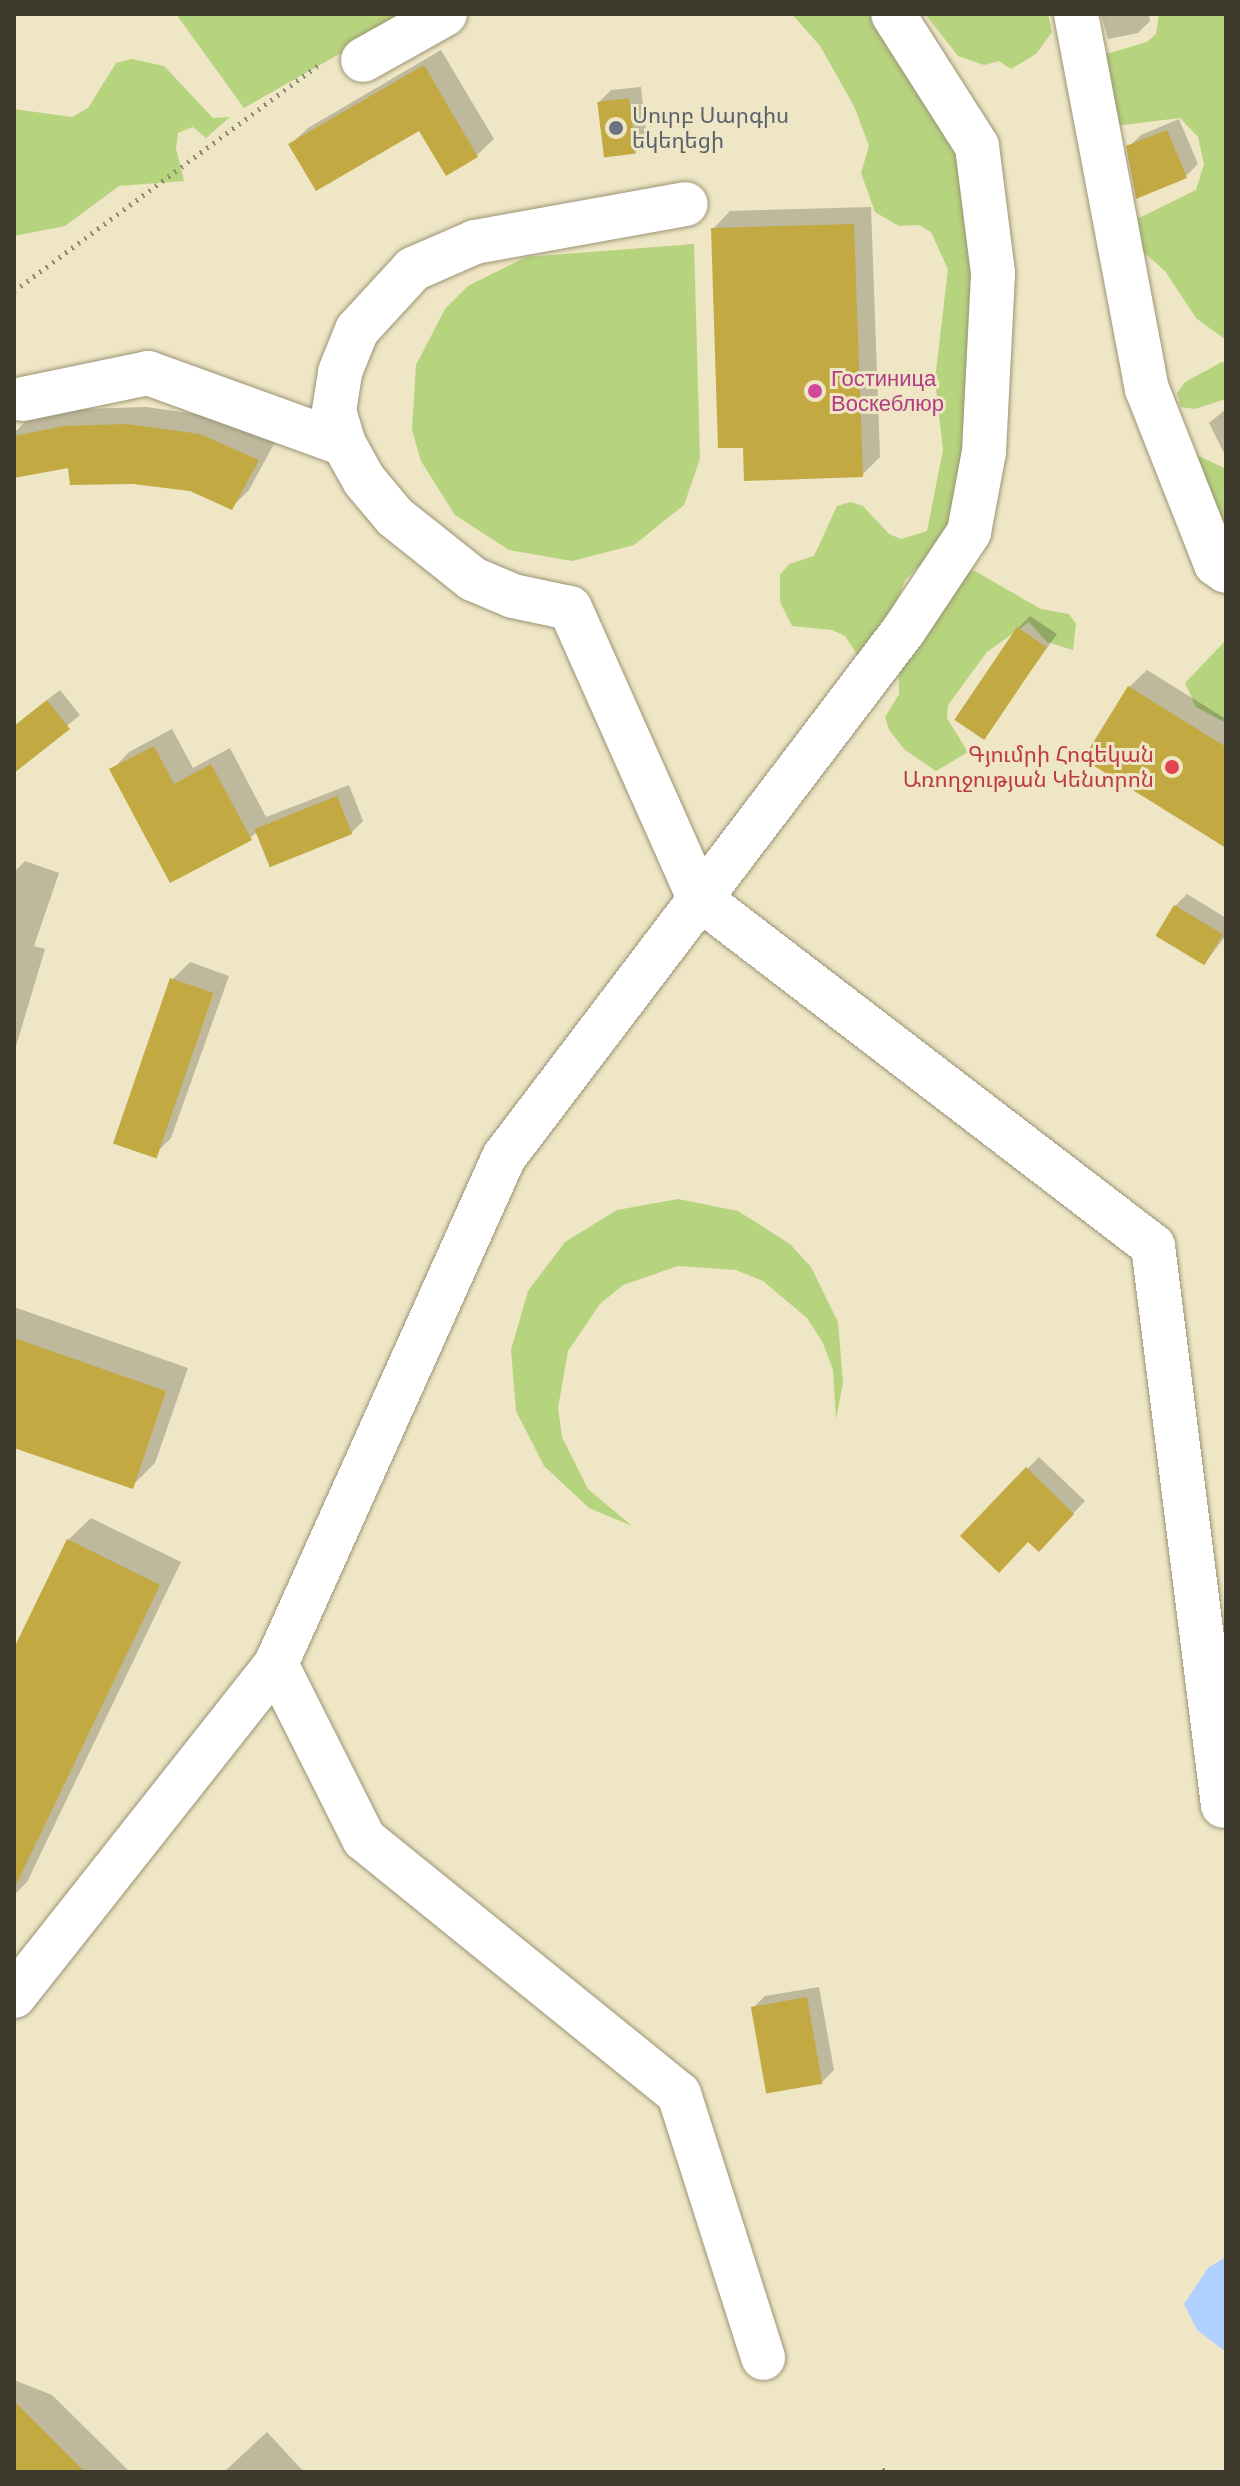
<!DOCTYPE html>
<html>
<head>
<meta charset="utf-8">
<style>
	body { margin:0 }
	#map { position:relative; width:1240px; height:2486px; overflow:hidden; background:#eee6c5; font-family:Figtree,"Noto Sans Armenian",sans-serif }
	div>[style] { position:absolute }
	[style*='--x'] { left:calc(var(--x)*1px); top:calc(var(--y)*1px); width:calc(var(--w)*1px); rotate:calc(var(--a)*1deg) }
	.green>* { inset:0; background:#b6d37e }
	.water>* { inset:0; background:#b0d0ff }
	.shadow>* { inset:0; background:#0003 }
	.building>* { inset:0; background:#c2a942; transform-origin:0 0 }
	.path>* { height:5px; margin-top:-2.5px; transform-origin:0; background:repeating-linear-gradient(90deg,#8f8973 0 2px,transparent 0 8px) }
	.roads { filter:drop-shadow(0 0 2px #9b9375) drop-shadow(0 0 2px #9b9375) }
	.minor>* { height:44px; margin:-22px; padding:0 22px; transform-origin:22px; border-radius:22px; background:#fff }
	.dots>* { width:22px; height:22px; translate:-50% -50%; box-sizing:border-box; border:4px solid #eee6c5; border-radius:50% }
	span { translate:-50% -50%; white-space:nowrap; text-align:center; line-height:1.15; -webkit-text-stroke:6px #eee6c5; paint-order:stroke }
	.worship-label { font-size:22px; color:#5b616d }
	.left { translate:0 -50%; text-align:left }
	.hotel-label { font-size:22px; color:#b23c85 }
	.health-label { font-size:22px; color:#be3a42 }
	.right { translate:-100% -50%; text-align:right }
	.frame { position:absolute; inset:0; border:16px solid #3e3a2d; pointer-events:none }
</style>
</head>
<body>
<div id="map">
	<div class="green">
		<i style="clip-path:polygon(176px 14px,410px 14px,244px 108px)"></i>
		<i style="clip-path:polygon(792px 14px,872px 14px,956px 152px,973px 277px,972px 368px,964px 404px,969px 494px,933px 552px,905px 580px,896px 605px,973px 570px,1041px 609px,1069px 614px,1076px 624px,1073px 650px,1047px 642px,1029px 622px,987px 652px,948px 705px,947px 718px,968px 752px,936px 771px,905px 750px,889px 730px,885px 717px,899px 694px,899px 667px,860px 659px,845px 636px,832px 630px,792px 626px,780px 602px,780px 575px,789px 564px,814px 556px,837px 506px,850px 502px,863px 506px,889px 534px,901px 539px,927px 531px,943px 450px,935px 380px,948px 269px,931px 232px,919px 225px,899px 226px,875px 212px,861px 173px,869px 146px,854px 106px,820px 46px)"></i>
		<i style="clip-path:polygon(925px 14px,1048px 14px,1052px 32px,1036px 54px,1011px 69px,999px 61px,984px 65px,958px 56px)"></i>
		<i style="clip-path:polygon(1159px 14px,1226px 14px,1226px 340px,1196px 318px,1165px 271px,1132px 242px,1135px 220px,1196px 190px,1204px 164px,1198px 137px,1180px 118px,1114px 126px,1096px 57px,1147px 42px,1156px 34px)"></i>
		<i style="clip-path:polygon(132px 59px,164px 66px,213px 118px,230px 117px,206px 138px,193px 127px,178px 133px,176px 149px,184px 181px,119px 186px,65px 226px,14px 236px,14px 109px,72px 117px,88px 108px,116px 63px)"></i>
		<i style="clip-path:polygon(694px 244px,700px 459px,684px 505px,634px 545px,572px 561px,509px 550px,455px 515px,421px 461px,412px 430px,416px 365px,445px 309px,468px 286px,526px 257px)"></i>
		<i style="clip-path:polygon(1222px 362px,1226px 363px,1226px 399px,1195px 409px,1181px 407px,1177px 393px,1185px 382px)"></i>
		<i style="clip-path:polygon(1193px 453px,1226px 469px,1226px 544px)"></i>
		<i style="clip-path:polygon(1226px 640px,1226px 723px,1196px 707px,1185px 683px)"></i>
		<i style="clip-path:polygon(678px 1199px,738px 1211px,790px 1244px,811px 1267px,838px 1322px,843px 1383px,836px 1419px,833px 1370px,823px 1343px,807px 1318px,763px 1281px,736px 1270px,678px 1266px,623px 1285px,600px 1304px,568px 1351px,558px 1408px,562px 1437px,588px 1489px,632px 1526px,589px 1508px,544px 1466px,516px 1411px,511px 1350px,528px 1291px,565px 1242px,617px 1210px)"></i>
	</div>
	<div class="water">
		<i style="clip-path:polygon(1226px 2257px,1226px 2352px,1197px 2330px,1184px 2304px,1208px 2268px)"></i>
	</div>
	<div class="shadow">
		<i style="clip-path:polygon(1101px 14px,1149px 14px,1150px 21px,1138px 33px,1108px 39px)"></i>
		<i style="clip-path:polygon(441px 50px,494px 139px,477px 155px,420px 128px,291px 144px,308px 128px)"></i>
		<i style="clip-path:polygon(641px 87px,647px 140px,635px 152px,599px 102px,611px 90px)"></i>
		<i style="clip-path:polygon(1179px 119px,1198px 164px,1186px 176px,1129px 147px,1141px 135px)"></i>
		<i style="clip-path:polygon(871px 207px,880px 457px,862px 475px,745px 446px,713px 229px,730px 211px)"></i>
		<i style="clip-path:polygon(146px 407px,218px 417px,275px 442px,249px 490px,231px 508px,191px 489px,14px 457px,14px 433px,27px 420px,83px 409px)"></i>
		<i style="clip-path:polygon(1226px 409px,1226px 457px,1209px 423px)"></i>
		<i style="clip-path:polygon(1030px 616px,1057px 634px,983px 738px,1018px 628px)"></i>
		<i style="clip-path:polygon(1147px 670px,1226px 719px,1226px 846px,1129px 687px)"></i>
		<i style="clip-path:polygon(60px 690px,80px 715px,14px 770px,14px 726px)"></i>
		<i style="clip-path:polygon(172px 729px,193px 768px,230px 748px,266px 817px,349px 785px,363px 821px,351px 833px,258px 831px,250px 838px,112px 770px,129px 752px)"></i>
		<i style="clip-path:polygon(25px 861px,59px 873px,34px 946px,45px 949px,14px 1053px,14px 872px)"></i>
		<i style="clip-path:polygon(1187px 894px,1226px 918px,1226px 935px,1205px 963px,1175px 906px)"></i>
		<i style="clip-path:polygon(190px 962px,229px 976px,171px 1138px,153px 1156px,172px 980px)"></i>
		<i style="clip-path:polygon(14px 1307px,188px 1368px,155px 1463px,132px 1486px,14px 1446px)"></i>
		<i style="clip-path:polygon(1039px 1457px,1085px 1501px,1039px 1549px,1028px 1540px,962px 1536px)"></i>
		<i style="clip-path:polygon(91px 1518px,181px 1562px,27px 1882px,14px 1895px,14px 1653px,68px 1540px)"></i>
		<i style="clip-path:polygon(819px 1987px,834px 2070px,822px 2082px,753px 2008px,765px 1996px)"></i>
		<i style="clip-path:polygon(14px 2380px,52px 2395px,130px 2472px,14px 2472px)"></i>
		<i style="clip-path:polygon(267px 2432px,304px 2472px,224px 2472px)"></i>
	</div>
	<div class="building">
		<i style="clip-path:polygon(424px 65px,478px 157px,446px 176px,419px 131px,316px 191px,288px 144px)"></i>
		<i style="left:629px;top:98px;width:56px;height:32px;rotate:83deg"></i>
		<i style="clip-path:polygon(1167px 130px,1187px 178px,1136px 199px,1126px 146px)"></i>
		<i style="clip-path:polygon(854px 224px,863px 477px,744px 481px,743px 448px,718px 448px,711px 228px)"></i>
		<i style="clip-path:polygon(127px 424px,200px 434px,259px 460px,232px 510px,190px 491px,133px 484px,70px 485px,68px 468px,14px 478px,14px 436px,64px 426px)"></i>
		<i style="left:1017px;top:627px;width:36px;height:112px;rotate:34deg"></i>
		<i style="clip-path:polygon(1128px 686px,1226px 747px,1226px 848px,1083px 759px)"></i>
		<i style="clip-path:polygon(47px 700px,70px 729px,14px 773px,14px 726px)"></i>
		<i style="clip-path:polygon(154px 746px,174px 784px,211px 764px,252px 840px,170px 883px,109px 769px)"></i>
		<i style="left:337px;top:796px;width:41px;height:89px;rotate:68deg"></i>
		<i style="left:1174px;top:905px;width:57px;height:36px;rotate:31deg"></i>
		<i style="left:170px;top:978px;width:46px;height:175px;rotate:19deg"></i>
		<i style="clip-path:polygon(14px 1338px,166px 1391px,133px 1489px,14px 1448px)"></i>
		<i style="clip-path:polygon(1026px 1467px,1074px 1514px,1039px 1552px,1028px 1542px,999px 1573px,960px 1536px)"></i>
		<i style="clip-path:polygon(67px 1539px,160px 1585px,14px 1889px,14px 1648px)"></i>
		<i style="left:807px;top:1997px;width:88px;height:57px;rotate:80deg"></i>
		<i style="clip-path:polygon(14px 2401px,85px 2472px,14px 2472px)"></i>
	</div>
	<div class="path">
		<i style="--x:14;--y:291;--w:384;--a:-36.6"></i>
		<i style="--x:882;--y:2469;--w:5;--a:37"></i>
	</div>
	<div class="roads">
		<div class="minor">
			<i style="--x:1076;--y:14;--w:382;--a:79.3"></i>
			<i style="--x:1147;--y:389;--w:188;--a:68.5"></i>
			<i style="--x:1216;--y:564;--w:12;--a:35"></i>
			<i style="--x:363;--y:60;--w:94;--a:-29.3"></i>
			<i style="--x:23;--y:399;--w:128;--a:-11.7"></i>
			<i style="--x:148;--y:373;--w:208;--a:19.9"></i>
			<i style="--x:344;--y:444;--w:41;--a:60.9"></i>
			<i style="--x:364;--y:480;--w:48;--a:50"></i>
			<i style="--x:395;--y:517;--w:100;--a:38.5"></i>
			<i style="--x:473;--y:579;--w:43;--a:23"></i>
			<i style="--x:513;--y:596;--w:58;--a:11.9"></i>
			<i style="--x:570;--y:608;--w:317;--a:66"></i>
			<i style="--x:699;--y:898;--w:572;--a:37.47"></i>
			<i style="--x:1153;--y:1246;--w:564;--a:82.87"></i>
			<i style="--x:344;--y:444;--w:34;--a:-107"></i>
			<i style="--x:334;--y:411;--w:39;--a:-81"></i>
			<i style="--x:340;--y:372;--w:45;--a:-68"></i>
			<i style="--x:357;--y:330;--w:83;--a:-47.4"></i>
			<i style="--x:413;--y:269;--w:68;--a:-23.5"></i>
			<i style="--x:475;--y:242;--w:214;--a:-10.2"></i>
			<i style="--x:276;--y:1664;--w:196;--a:63.3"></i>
			<i style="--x:364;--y:1839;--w:405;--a:39"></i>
			<i style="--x:679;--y:2094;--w:277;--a:72.3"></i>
			<i style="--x:14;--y:1996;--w:423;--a:-51.7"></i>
			<i style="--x:276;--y:1664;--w:556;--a:-65.79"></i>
			<i style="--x:504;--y:1157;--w:662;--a:-52.8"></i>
			<i style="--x:904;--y:630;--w:118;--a:-56.4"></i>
			<i style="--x:969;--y:532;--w:81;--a:-79.4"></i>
			<i style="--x:984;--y:452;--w:179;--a:-87.1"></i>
			<i style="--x:993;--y:273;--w:128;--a:-97.2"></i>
			<i style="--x:977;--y:146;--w:156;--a:-122.5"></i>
		</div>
	</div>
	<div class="dots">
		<i style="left:616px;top:128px;background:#6b7280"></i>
		<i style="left:815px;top:391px;background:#d1479c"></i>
		<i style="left:1172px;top:767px;background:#e0444e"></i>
	</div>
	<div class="worship-label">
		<span class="left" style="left:632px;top:128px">Սուրբ Սարգիս<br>եկեղեցի</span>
	</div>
	<div class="hotel-label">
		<span class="left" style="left:831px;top:391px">Гостиница<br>Воскеблюр</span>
	</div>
	<div class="health-label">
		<span class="right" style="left:1154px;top:767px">Գյումրի Հոգեկան<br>Առողջության Կենտրոն</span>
	</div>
	<div class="frame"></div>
</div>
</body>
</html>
